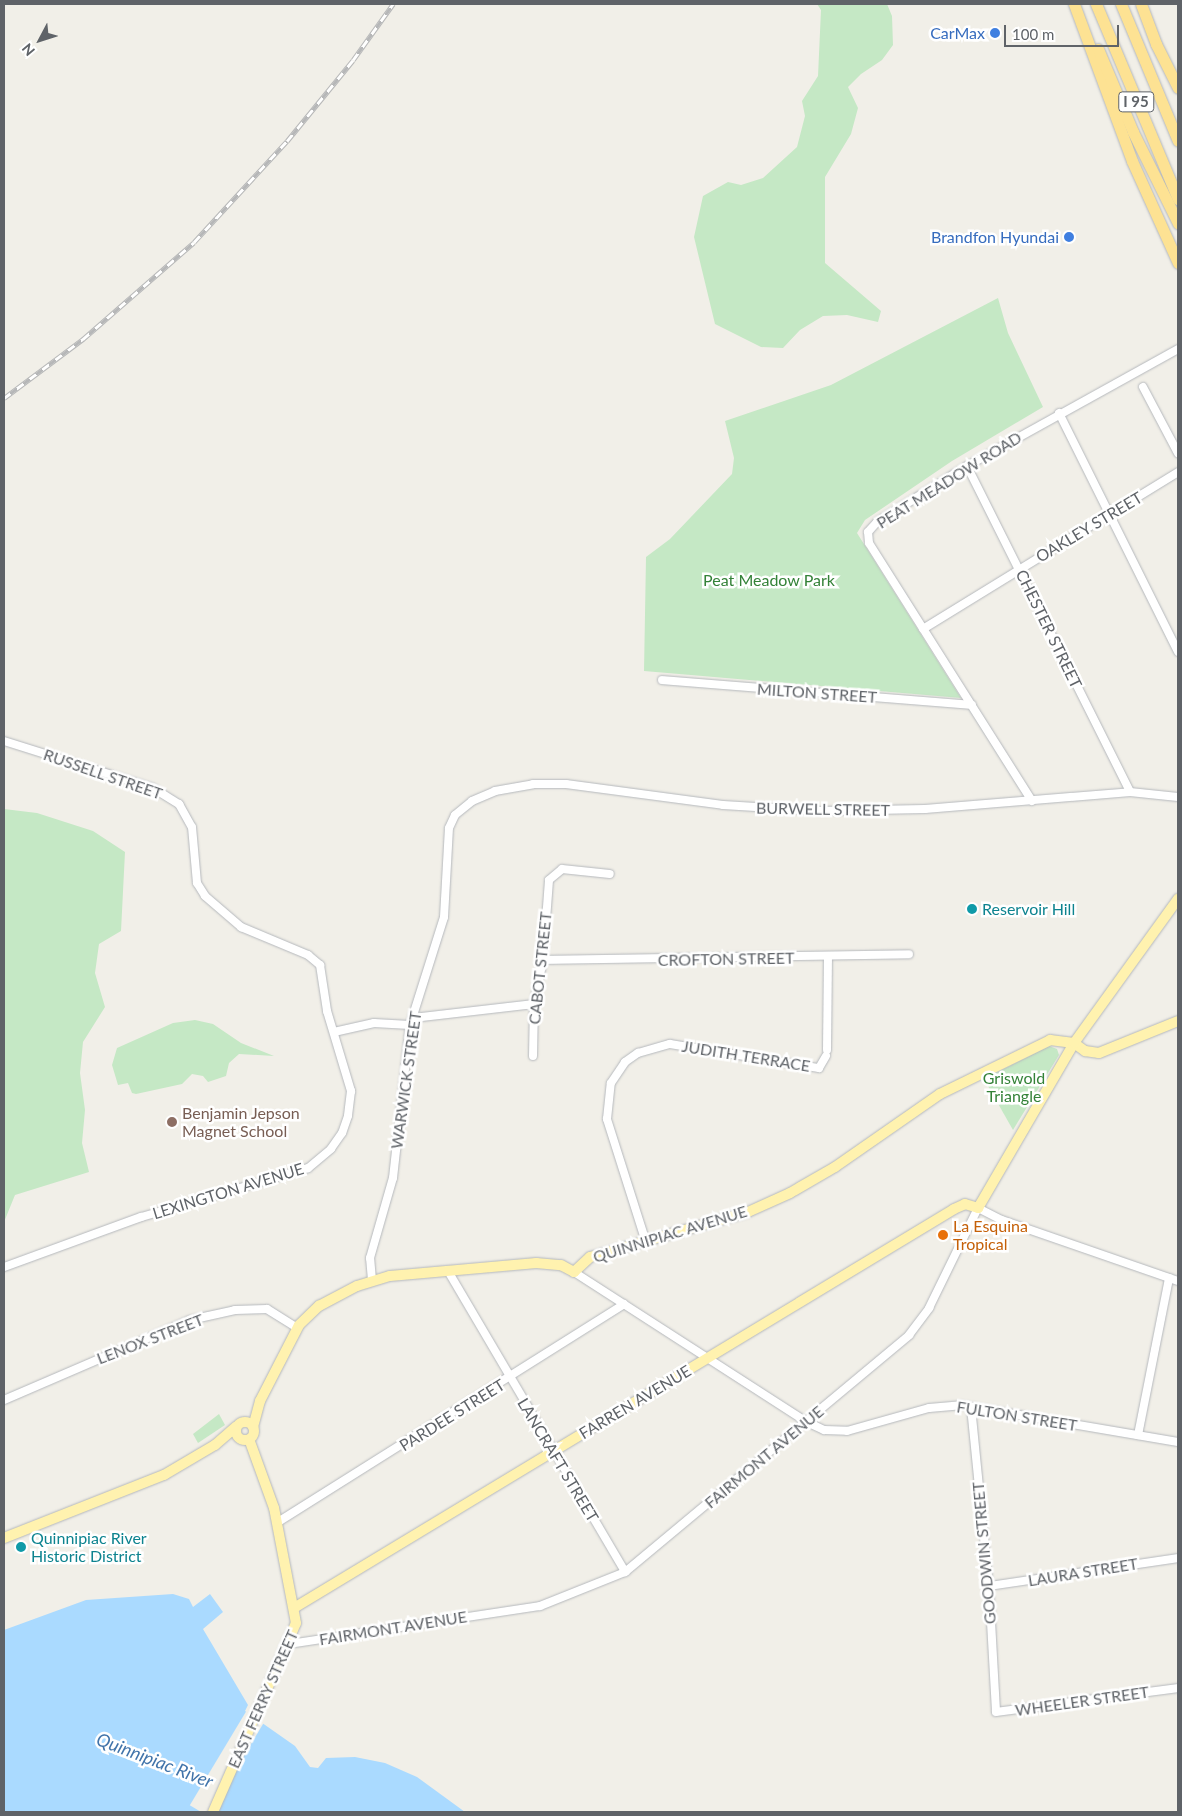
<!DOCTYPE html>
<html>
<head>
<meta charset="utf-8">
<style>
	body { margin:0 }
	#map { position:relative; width:1182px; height:1816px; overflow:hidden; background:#f1efe8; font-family:Lato,sans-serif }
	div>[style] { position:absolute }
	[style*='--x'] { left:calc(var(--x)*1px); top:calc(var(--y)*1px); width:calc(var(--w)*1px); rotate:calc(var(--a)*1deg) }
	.green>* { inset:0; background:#c5e8c5 }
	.water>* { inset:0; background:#aadaff }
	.pier>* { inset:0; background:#f1efe8; transform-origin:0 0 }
	.roads { filter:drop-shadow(0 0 1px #b5b8bc) drop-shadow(0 0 1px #b5b8bc) }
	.minor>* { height:8px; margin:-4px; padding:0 4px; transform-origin:4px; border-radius:4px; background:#fff }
	.major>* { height:10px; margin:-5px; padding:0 5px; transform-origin:5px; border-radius:5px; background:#fff2af }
	.major>.ring { margin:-5px; padding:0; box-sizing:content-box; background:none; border:10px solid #fff2af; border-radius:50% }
	.highway>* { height:11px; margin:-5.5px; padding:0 5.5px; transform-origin:5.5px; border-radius:5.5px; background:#fde293 }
	.rail>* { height:4.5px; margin-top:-2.25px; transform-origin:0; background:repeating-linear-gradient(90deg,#fff 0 8px,#b6b7b8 0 16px); box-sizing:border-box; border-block:1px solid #b6b7b8 }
	.dots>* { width:14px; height:14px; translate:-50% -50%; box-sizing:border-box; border:2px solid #fff; border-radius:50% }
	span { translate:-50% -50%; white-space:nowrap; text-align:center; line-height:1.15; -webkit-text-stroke:5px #fff; paint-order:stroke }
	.shield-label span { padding:1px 4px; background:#fff; border:1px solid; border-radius:4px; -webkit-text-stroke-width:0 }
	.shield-label { font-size:15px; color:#5f6368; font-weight:700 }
	.shop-label { font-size:16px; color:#366cbe }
	.right { translate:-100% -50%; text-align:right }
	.street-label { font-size:16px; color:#5f6368 }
	.park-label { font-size:16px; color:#348238 }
	.culture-label { font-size:16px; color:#0d838f }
	.left { translate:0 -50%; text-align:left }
	.education-label { font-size:16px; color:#785e54 }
	.food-label { font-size:16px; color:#c56008 }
	.water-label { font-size:18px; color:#4174aa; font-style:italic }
	.frame { position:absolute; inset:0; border:5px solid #5f6368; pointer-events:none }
	.north { position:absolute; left:15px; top:15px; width:50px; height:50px; -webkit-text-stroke:4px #fff; paint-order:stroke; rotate:230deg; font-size:14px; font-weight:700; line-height:20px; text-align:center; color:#5f6368 }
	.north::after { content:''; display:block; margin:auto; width:18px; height:22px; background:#5f6368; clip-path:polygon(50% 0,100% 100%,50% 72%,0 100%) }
	.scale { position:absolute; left:1004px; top:25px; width:115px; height:22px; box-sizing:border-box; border:2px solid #5f6368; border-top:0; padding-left:6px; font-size:15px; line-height:18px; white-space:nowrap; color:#5f6368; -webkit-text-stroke:4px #fff; paint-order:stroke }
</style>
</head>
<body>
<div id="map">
	<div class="green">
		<i style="clip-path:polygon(817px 4px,887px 4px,892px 16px,893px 45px,882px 60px,861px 74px,848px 87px,858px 108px,851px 134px,825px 177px,825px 263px,881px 311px,878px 322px,847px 315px,823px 316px,800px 330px,783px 348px,761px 347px,715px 324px,694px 237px,703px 196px,728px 182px,741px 185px,763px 178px,797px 147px,805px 116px,802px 101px,818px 76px,821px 10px)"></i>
		<i style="clip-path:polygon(998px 298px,1008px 333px,1043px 407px,952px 461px,865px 520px,857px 533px,961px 698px,644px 671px,646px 557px,670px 539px,732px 474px,734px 458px,725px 421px,831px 385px)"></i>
		<i style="clip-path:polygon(4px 809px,37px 813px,93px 831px,125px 852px,121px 931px,99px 944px,95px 973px,105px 1007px,83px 1042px,80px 1073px,85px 1110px,82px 1143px,89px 1172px,15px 1195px,4px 1222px)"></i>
		<i style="clip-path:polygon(195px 1020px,213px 1024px,241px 1043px,274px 1056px,239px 1054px,229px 1063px,226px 1076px,208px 1082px,203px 1076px,192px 1074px,182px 1084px,136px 1094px,132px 1093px,128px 1083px,118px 1085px,112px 1065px,117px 1048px,173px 1023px)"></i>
		<i style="clip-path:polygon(1049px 1046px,1057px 1049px,1059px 1055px,1013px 1130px,984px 1079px)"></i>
		<i style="clip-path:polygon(219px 1414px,225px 1425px,198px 1443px,193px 1434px)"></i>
	</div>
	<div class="water">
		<i style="clip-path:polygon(173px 1594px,189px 1599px,193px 1607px,210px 1594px,223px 1612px,203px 1629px,248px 1705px,245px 1711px,295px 1746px,310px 1767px,318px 1768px,326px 1758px,355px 1757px,385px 1763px,417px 1777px,465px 1812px,4px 1812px,4px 1630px,86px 1600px)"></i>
	</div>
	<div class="pier">
		<i style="left:247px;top:1710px;width:21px;height:111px;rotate:31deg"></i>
	</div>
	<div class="roads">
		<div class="minor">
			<i style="--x:1143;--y:387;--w:75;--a:62.1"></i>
			<i style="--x:1059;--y:413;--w:267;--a:63.5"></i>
			<i style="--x:967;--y:466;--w:364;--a:63.4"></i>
			<i style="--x:923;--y:629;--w:299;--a:-31.6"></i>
			<i style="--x:662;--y:680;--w:311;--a:4.6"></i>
			<i style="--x:4;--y:741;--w:156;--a:17.5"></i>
			<i style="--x:153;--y:788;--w:31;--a:32"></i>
			<i style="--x:179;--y:804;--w:26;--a:61"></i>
			<i style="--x:192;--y:827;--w:56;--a:84.9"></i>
			<i style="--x:197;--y:883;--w:15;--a:58"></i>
			<i style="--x:205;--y:896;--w:48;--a:40.7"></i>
			<i style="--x:241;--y:927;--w:73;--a:22.7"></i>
			<i style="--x:308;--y:955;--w:16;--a:40"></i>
			<i style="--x:320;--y:965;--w:47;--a:81.3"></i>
			<i style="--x:327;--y:1011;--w:84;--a:73.3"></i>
			<i style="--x:351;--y:1091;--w:25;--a:97"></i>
			<i style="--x:348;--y:1116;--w:18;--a:109"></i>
			<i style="--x:342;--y:1133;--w:19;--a:125"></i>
			<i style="--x:331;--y:1149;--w:30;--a:140"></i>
			<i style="--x:308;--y:1168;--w:174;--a:163.6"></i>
			<i style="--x:141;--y:1217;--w:146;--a:159.9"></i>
			<i style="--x:1032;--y:801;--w:305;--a:-122.3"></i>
			<i style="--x:869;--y:543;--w:11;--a:-95"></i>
			<i style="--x:868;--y:532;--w:13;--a:-48"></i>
			<i style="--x:877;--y:522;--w:106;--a:-31.9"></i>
			<i style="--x:967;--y:466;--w:241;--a:-29"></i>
			<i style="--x:543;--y:960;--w:366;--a:-0.9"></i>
			<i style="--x:413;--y:1018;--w:122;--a:-6.6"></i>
			<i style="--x:334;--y:1032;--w:41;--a:-12.7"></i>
			<i style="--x:374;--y:1023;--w:36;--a:3"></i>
			<i style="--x:827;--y:1050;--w:92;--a:-89.4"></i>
			<i style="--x:533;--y:1056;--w:52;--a:-88.9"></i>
			<i style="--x:534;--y:1004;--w:45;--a:-78.4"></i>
			<i style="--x:543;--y:960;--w:80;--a:-85.7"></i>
			<i style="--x:549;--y:880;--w:17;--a:-40"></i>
			<i style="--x:562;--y:869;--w:48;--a:5.9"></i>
			<i style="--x:645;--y:1239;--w:126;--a:-107.6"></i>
			<i style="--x:607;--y:1119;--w:36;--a:-84"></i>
			<i style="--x:611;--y:1083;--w:25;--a:-56"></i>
			<i style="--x:625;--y:1062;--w:16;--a:-35"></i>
			<i style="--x:638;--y:1053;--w:33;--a:-16"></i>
			<i style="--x:670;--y:1044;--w:151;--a:9.2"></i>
			<i style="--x:819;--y:1068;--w:14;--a:-60"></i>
			<i style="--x:448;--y:1271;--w:349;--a:59.5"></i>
			<i style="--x:574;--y:1272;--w:277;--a:32.8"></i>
			<i style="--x:807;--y:1422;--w:19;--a:25"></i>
			<i style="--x:824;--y:1430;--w:23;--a:2"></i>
			<i style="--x:847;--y:1431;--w:85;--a:-15.7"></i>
			<i style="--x:929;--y:1408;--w:32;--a:-5"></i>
			<i style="--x:961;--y:1405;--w:220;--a:9.7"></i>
			<i style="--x:372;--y:1280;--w:22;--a:-95"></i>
			<i style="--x:370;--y:1258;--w:83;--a:-74"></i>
			<i style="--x:393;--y:1178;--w:154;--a:-83.7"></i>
			<i style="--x:410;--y:1025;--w:113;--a:-72.5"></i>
			<i style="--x:444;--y:917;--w:89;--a:-86.8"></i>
			<i style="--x:449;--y:828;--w:14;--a:-65"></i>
			<i style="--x:455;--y:815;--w:22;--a:-39"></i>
			<i style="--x:472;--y:801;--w:25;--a:-23"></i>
			<i style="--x:495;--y:791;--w:39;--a:-10"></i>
			<i style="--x:533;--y:784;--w:33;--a:0"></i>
			<i style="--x:566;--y:784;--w:158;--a:7.6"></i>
			<i style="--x:723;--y:805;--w:98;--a:3.5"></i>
			<i style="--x:821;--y:811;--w:104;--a:-1.1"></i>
			<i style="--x:925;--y:809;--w:206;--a:-4.7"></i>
			<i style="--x:1130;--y:792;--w:48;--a:5.9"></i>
			<i style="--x:4;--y:1400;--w:202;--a:-23.3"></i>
			<i style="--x:190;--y:1320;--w:46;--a:-12.5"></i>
			<i style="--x:235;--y:1310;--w:32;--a:-2"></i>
			<i style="--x:267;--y:1309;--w:36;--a:32"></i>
			<i style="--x:971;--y:1407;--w:180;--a:84.3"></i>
			<i style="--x:989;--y:1586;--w:126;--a:86.8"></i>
			<i style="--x:996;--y:1712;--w:184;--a:-7.5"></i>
			<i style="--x:1138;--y:1435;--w:160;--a:-78.8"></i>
			<i style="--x:278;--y:1522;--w:409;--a:-32.2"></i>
			<i style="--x:989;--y:1586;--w:191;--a:-8.4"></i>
			<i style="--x:289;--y:1644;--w:254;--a:-8.6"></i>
			<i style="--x:540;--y:1606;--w:92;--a:-21.8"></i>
			<i style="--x:625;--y:1572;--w:370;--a:-39.8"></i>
			<i style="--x:909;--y:1335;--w:34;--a:-53"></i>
			<i style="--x:929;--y:1308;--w:111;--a:-63.9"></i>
			<i style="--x:978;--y:1208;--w:27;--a:27"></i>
			<i style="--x:1002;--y:1220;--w:186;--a:19.1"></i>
		</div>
		<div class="major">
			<i class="ring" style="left:236px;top:1422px;width:8px;height:8px"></i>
			<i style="--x:253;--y:1427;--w:27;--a:-75"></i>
			<i style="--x:260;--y:1401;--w:85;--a:-62.8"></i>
			<i style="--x:299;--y:1325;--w:28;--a:-44"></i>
			<i style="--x:319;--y:1306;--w:43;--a:-27.8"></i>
			<i style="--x:357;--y:1286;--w:34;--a:-17"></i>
			<i style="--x:390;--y:1276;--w:147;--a:-5.1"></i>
			<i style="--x:536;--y:1263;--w:25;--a:5"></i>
			<i style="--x:561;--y:1265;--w:15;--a:28"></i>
			<i style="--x:574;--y:1272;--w:22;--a:-43"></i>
			<i style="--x:590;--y:1257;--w:164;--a:-15.9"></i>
			<i style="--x:748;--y:1212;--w:46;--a:-24.3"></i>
			<i style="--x:790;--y:1193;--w:52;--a:-30"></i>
			<i style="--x:835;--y:1167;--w:128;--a:-34.8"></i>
			<i style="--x:940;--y:1094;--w:123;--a:-26.1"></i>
			<i style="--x:1050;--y:1040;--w:24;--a:7"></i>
			<i style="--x:1074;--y:1043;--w:14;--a:36"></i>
			<i style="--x:1085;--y:1051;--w:14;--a:8"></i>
			<i style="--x:1099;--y:1053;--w:85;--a:-22.1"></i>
			<i style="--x:4;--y:1538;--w:172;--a:-21.5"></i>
			<i style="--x:164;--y:1475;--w:59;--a:-30.5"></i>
			<i style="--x:215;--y:1445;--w:28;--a:-41"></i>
			<i style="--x:294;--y:1608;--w:771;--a:-31.15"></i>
			<i style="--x:954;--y:1209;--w:12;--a:-24"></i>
			<i style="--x:965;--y:1204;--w:14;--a:17"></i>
			<i style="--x:978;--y:1208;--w:191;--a:-59.8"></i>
			<i style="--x:1074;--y:1043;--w:178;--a:-54.2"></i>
			<i style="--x:213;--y:1812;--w:206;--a:-66.3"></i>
			<i style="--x:296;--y:1623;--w:117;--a:-100.8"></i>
			<i style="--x:274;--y:1508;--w:73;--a:-109.9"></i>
		</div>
		<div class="highway">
			<i style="--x:1074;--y:4;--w:167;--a:69.7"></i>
			<i style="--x:1132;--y:161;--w:112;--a:65.7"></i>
			<i style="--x:1096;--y:4;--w:212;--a:67.2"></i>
			<i style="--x:1121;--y:4;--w:148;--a:67.4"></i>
			<i style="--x:1141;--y:4;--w:43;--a:69.4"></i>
			<i style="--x:1156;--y:44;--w:49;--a:63.4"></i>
			<i style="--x:1098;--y:49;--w:90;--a:67.1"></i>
			<i style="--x:1133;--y:132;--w:102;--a:63.7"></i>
		</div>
	</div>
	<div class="rail">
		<i style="--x:4;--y:398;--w:99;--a:-36.8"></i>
		<i style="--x:83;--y:339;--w:147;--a:-41.1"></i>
		<i style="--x:194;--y:242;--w:137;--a:-47.4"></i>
		<i style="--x:287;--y:141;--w:104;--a:-50.8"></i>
		<i style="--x:353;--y:60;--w:69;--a:-54.5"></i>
	</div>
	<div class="dots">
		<i style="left:995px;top:33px;background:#3f7fe0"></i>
		<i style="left:1069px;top:237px;background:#3f7fe0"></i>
		<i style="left:972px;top:909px;background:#0f9aa8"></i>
		<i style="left:172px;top:1122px;background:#8d6e63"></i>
		<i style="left:943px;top:1235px;background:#e8710a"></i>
		<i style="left:21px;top:1547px;background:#0f9aa8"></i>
	</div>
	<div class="shield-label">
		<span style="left:1136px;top:102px">I 95</span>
	</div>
	<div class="shop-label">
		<span class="right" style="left:985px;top:33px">CarMax</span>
		<span class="right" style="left:1059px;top:237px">Brandfon Hyundai</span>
	</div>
	<div class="street-label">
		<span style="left:949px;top:480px;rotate:-32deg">PEAT MEADOW ROAD</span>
		<span style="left:1089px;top:527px;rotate:-31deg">OAKLEY STREET</span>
		<span style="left:1049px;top:629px;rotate:64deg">CHESTER STREET</span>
		<span style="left:817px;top:693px;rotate:4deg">MILTON STREET</span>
		<span style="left:103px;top:774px;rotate:19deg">RUSSELL STREET</span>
		<span style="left:823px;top:809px;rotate:1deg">BURWELL STREET</span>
		<span style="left:726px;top:959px;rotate:-1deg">CROFTON STREET</span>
		<span style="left:540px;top:968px;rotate:-84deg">CABOT STREET</span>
		<span style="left:746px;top:1056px;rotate:9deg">JUDITH TERRACE</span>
		<span style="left:406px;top:1080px;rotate:-82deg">WARWICK STREET</span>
		<span style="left:228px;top:1191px;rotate:-17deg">LEXINGTON AVENUE</span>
		<span style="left:670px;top:1234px;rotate:-17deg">QUINNIPIAC AVENUE</span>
		<span style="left:150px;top:1339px;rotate:-21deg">LENOX STREET</span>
		<span style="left:635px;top:1402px;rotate:-31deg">FARREN AVENUE</span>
		<span style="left:452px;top:1415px;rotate:-32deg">PARDEE STREET</span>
		<span style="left:1017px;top:1416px;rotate:9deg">FULTON STREET</span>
		<span style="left:764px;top:1457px;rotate:-40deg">FAIRMONT AVENUE</span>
		<span style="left:558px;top:1460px;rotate:59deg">LANCRAFT STREET</span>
		<span style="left:984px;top:1553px;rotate:-95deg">GOODWIN STREET</span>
		<span style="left:1083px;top:1572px;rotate:-9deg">LAURA STREET</span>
		<span style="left:393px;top:1628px;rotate:-9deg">FAIRMONT AVENUE</span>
		<span style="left:263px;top:1699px;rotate:-66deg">EAST FERRY STREET</span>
		<span style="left:1082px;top:1701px;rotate:-8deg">WHEELER STREET</span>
	</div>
	<div class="park-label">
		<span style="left:769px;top:580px">Peat Meadow Park</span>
		<span style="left:1014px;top:1087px">Griswold<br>Triangle</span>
	</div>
	<div class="culture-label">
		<span class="left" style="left:982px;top:909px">Reservoir Hill</span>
		<span class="left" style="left:31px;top:1547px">Quinnipiac River<br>Historic District</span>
	</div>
	<div class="education-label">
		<span class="left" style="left:182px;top:1122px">Benjamin Jepson<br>Magnet School</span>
	</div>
	<div class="food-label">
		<span class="left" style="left:953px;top:1235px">La Esquina<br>Tropical</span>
	</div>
	<div class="water-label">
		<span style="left:155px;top:1760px;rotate:21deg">Quinnipiac River</span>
	</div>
	<div class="frame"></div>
	<div class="north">N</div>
	<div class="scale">100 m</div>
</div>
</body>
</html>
